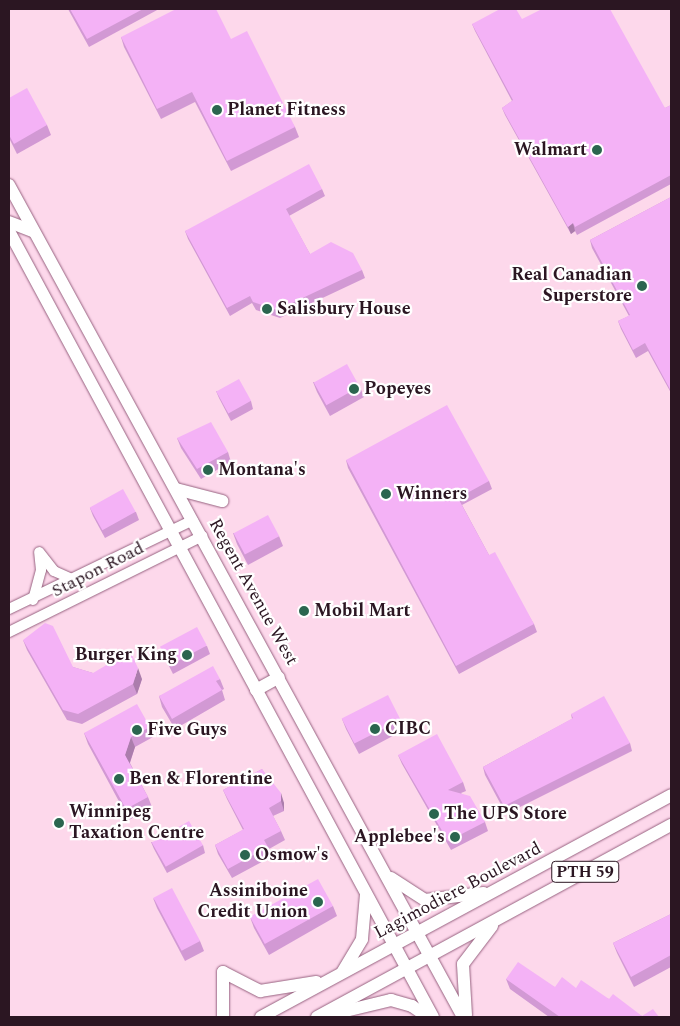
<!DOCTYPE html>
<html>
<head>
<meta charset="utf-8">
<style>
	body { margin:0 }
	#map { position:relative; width:680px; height:1026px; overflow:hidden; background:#fdd8eb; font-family:Spectral,serif }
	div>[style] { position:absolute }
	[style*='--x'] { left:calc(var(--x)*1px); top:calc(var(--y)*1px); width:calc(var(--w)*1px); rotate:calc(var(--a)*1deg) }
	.roads { filter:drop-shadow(0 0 1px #976280) drop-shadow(0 0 1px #976280) }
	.minor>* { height:10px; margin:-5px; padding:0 5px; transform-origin:5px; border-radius:5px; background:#fff }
	.major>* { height:12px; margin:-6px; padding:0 6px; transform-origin:6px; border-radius:6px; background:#fff }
	.wall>* { inset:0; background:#d299d4 }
	.shaded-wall>* { inset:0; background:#ab7dac }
	.building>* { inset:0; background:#f4b2f6; transform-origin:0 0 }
	.dots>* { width:14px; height:14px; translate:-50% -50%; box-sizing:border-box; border:2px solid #fff; border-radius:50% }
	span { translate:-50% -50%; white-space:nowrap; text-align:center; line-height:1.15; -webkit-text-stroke:4.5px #fff; paint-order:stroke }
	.shield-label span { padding:1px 4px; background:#fff; border:1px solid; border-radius:4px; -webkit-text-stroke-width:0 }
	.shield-label { font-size:16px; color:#2b1622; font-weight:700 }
	.poi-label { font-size:18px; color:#2b1622; font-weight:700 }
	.left { translate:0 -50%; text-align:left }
	.right { translate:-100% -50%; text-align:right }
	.street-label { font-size:18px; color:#2b1622 }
	.frame { position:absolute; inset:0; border:10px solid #2b1622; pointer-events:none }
</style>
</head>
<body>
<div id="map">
	<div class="roads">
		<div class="minor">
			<i style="--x:40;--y:553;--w:23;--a:52"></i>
			<i style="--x:54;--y:571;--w:22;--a:24"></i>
			<i style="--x:33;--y:600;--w:31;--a:-75"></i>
			<i style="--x:41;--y:570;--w:18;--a:-96"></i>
			<i style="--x:9;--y:609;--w:204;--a:-25.8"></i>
			<i style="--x:9;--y:632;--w:216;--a:-26.4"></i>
		</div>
		<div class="major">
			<i style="--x:9;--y:185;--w:948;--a:61.38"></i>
			<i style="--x:9;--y:222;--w:26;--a:21"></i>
			<i style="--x:9;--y:231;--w:893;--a:61.66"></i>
			<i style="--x:176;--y:489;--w:48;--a:14.6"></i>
			<i style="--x:256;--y:690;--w:26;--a:-29"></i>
			<i style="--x:391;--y:878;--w:40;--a:32.9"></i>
			<i style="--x:425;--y:900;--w:59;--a:-6.8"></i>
			<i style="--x:343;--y:971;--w:37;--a:-59"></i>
			<i style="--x:362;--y:939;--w:45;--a:-84.9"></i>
			<i style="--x:223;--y:972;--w:42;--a:27.2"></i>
			<i style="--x:260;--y:991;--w:57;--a:-9.1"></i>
			<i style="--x:223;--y:972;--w:45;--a:90"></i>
			<i style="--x:333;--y:1014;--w:60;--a:-13.6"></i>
			<i style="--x:391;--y:1000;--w:22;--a:16"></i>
			<i style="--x:412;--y:1006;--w:19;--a:35"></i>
			<i style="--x:466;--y:1015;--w:51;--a:-93.4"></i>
			<i style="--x:463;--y:964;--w:48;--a:-52.7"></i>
			<i style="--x:261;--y:1017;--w:466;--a:-28.4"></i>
			<i style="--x:317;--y:1017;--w:403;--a:-28.5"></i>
		</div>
	</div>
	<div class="wall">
		<i style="clip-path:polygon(68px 9px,159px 9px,89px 47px)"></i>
		<i style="clip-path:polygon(522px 19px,665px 108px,671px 105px,671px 184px,577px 235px,575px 231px,571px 234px,505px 115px,502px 108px,512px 101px,475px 31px,472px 24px)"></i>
		<i style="clip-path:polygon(121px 37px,231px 39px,295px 127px,299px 137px,231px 171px,195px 102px,161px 119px,124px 47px)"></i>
		<i style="clip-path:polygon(9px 98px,47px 125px,51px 135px,17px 154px,9px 138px)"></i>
		<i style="clip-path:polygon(322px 189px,325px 196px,289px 216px,310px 254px,362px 270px,365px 278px,280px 318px,256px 310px,252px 303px,230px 316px,188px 239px,185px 231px)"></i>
		<i style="clip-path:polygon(671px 197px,671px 393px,648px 351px,636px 358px,621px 329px,618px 321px,629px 316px,592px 248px,590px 240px)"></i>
		<i style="clip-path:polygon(313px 382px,360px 387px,364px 397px,330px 416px,317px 392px)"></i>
		<i style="clip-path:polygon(216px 391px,251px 401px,253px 409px,231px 421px,219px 398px)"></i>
		<i style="clip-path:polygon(177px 438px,228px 452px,231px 462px,201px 479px,181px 448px)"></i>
		<i style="clip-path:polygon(346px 460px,489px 481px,492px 489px,462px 505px,489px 555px,534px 624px,537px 632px,459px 674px,348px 468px)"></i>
		<i style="clip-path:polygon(90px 508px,136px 512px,139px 520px,105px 538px,93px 516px)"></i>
		<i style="clip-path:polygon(233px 533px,279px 536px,283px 546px,248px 565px,237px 544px)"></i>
		<i style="clip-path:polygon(23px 640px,73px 667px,93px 673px,142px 679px,137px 694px,82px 724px,67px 720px,27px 650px)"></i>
		<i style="clip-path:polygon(207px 646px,210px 654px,173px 674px,164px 656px,161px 649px)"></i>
		<i style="clip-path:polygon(220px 679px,224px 689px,222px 690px,225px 700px,175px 729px,162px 707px,159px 696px)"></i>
		<i style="clip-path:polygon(571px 714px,630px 743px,632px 751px,506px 814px,485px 775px,483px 767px,572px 719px)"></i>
		<i style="clip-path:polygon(342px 719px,401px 720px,404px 730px,359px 754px,346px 729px)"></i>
		<i style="clip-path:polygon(150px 727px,153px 737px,135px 747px,130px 763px,148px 797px,152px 807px,129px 820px,88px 744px,84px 733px)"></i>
		<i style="clip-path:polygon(398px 755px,463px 782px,466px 791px,461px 793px,485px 822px,488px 831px,451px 850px,402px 764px)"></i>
		<i style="clip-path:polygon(262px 769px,284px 803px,284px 811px,273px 816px,281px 831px,285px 840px,269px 849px,271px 857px,232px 878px,218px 854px,215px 845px,243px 830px,227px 799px,223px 790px)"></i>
		<i style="clip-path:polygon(151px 842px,203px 845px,205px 853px,167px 873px,154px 849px)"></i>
		<i style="clip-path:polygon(153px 898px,200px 941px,204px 951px,185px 961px,157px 908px)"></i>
		<i style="clip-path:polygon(333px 906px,337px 916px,269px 955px,254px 928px,250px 917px)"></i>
		<i style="clip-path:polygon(671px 914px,671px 967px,634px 987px,617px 953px,613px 943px)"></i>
		<i style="clip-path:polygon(506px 979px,555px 987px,576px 988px,609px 999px,642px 1016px,659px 1017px,549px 1017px,510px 989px)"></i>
	</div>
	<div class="shaded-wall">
		<i style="clip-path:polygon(573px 223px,575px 231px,571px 234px,568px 227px)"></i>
		<i style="clip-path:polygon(138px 668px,142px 679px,137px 694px,133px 684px)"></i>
		<i style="clip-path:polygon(131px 737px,135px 747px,129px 765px,125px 755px)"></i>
		<i style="clip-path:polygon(281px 793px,284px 803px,284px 811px,281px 801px)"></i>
	</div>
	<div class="building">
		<i style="clip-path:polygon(70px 9px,143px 9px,87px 39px)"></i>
		<i style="clip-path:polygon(176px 9px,216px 9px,231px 39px,247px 31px,295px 127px,227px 161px,192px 92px,157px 109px,121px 37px)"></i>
		<i style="clip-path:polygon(500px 9px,516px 9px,522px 19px,542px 9px,610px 9px,665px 108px,671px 105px,671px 175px,575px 227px,573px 223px,568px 227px,502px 108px,513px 100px,472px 24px)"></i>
		<i style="clip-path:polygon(27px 88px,47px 125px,14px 144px,9px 135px,9px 98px)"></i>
		<i style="clip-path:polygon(309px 164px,322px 189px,286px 209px,310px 254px,331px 242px,353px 253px,362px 270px,277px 310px,253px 302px,250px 296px,227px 308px,185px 231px)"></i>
		<i style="clip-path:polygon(671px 197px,671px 391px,645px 343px,633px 350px,618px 321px,630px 315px,590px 240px)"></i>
		<i style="left:347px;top:364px;width:26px;height:38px;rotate:61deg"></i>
		<i style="left:239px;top:379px;width:25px;height:26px;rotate:61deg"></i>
		<i style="clip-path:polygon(447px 405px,489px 481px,458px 498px,489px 555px,495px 552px,534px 624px,456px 666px,346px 460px)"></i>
		<i style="clip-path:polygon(211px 422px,228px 452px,197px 469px,177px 438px)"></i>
		<i style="left:123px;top:489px;width:26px;height:38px;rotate:61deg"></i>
		<i style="left:268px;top:515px;width:24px;height:39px;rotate:62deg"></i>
		<i style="clip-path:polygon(45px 623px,53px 626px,73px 667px,93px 673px,125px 654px,132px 655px,138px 668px,133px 684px,78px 714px,63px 710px,23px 640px)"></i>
		<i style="left:197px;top:627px;width:21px;height:42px;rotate:62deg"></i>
		<i style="clip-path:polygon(213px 666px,220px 679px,216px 681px,222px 690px,172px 719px,159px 696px)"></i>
		<i style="left:388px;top:695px;width:28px;height:52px;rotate:63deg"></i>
		<i style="clip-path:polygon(604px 696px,630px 743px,504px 806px,483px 767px,573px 718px,571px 714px)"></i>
		<i style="clip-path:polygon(137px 704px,150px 727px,131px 737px,125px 755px,148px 797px,126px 809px,84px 733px)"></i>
		<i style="clip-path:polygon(437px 734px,463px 782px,448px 790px,470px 796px,485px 822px,448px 841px,398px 755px)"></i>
		<i style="clip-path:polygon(262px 769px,281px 793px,281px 801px,269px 808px,281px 831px,264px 840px,268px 847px,228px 869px,215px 845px,244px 829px,223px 790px)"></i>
		<i style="left:189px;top:821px;width:28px;height:43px;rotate:60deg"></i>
		<i style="left:318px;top:879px;width:31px;height:78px;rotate:61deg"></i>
		<i style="left:172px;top:888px;width:60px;height:21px;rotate:62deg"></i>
		<i style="clip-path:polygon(671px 914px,671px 955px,631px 977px,613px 943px)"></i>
		<i style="clip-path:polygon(518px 962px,555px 987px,562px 977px,576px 988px,581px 980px,609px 999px,613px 994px,642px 1016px,653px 1009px,659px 1017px,560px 1017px,506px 979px)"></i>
	</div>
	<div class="dots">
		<i style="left:217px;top:110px;background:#2b654f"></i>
		<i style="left:597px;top:150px;background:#2b654f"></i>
		<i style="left:642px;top:286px;background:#2b654f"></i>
		<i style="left:267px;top:309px;background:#2b654f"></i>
		<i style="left:354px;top:389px;background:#2b654f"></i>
		<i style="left:208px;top:470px;background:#2b654f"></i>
		<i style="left:386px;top:494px;background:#2b654f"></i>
		<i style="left:304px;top:611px;background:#2b654f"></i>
		<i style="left:187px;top:655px;background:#2b654f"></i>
		<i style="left:375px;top:729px;background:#2b654f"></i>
		<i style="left:137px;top:730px;background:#2b654f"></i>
		<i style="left:119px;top:779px;background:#2b654f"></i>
		<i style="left:434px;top:814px;background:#2b654f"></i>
		<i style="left:59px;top:823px;background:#2b654f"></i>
		<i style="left:455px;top:837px;background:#2b654f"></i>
		<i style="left:245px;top:855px;background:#2b654f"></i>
		<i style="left:318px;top:902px;background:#2b654f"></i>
	</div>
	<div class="shield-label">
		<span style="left:585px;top:872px">PTH 59</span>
	</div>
	<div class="poi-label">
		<span class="left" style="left:227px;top:110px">Planet Fitness</span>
		<span class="right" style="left:587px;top:150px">Walmart</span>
		<span class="right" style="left:632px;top:286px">Real Canadian<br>Superstore</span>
		<span class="left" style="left:277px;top:309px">Salisbury House</span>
		<span class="left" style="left:364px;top:389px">Popeyes</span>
		<span class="left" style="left:218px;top:470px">Montana's</span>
		<span class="left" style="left:396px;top:494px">Winners</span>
		<span class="left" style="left:314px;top:611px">Mobil Mart</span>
		<span class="right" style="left:177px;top:655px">Burger King</span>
		<span class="left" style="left:385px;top:729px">CIBC</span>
		<span class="left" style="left:147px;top:730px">Five Guys</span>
		<span class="left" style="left:129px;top:779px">Ben &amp; Florentine</span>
		<span class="left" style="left:69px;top:823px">Winnipeg<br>Taxation Centre</span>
		<span class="left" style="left:444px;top:814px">The UPS Store</span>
		<span class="right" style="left:445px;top:837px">Applebee's</span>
		<span class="left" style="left:255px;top:855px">Osmow's</span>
		<span class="right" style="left:308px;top:902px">Assiniboine<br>Credit Union</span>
	</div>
	<div class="street-label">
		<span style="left:98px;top:570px;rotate:-27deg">Stapon Road</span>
		<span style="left:253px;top:592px;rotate:61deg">Regent Avenue West</span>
		<span style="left:458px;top:891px;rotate:-28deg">Lagimodiere Boulevard</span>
	</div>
	<div class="frame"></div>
</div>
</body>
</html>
